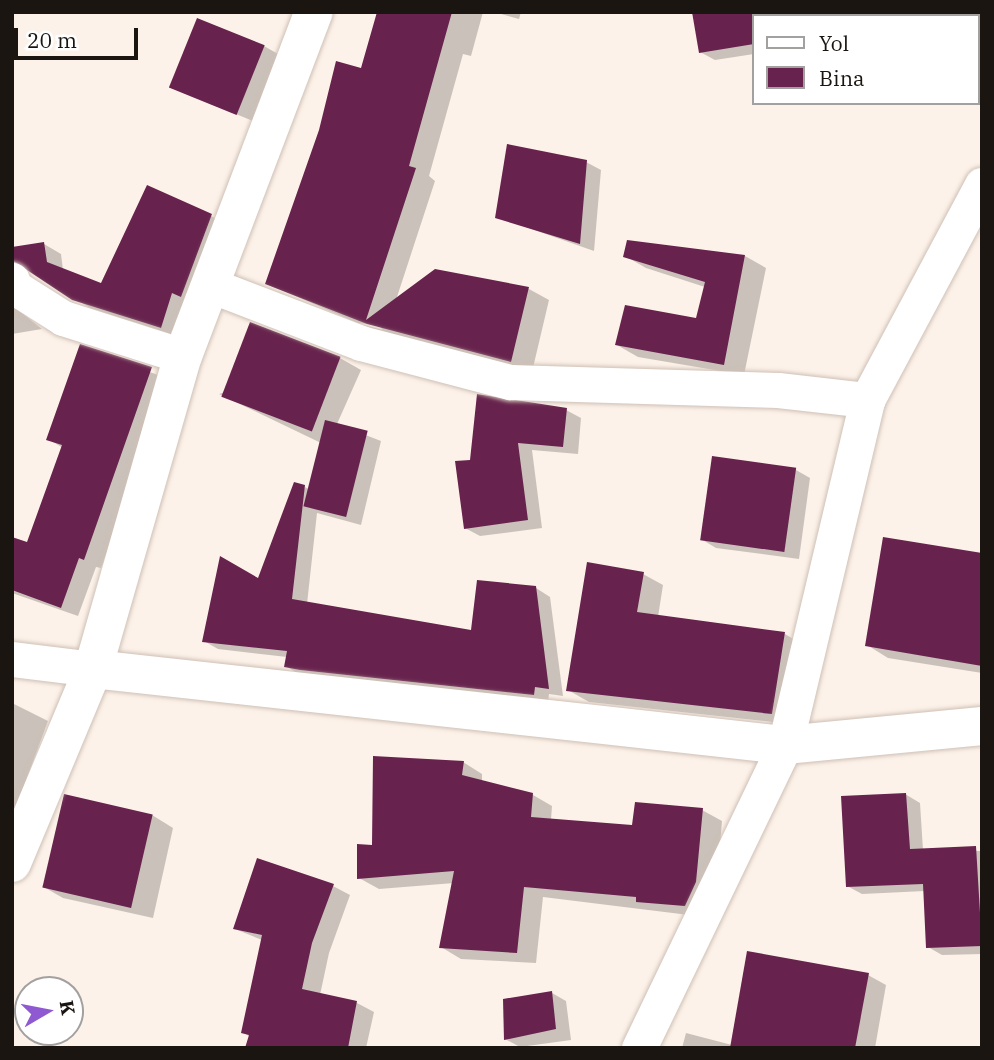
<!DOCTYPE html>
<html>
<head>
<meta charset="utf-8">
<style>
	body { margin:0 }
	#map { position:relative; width:994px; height:1060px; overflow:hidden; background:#fdf2e9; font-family:"IBM Plex Serif",serif }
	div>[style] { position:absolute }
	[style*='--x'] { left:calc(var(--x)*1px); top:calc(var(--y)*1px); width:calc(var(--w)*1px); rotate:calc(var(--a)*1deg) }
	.shadow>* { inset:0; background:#0003 }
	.building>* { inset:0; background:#67234d; transform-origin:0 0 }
	.roads { filter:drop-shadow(0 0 2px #cec0b6) drop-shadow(0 0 2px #cec0b6) }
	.street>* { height:35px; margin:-17.5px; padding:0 17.5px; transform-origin:17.5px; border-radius:17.5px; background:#fff }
	.secondary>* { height:38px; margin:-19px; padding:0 19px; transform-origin:19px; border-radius:19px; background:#fff }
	span { translate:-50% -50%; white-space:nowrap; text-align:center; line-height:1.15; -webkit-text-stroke:7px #fff; paint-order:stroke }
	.frame { position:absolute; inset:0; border:14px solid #1a1511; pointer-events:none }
	.legend { position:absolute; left:752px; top:14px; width:228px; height:91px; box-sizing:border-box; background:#fff; border:2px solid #a3a1a0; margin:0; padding:9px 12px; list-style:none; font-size:21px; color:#1a1511 }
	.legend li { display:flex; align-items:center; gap:14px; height:35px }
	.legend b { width:35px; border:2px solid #a3a1a0 }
	.north { position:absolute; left:14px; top:976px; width:70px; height:70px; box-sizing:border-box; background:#fff; border:2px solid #a3a1a0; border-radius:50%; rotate:80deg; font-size:19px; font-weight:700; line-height:28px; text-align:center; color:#1a1511 }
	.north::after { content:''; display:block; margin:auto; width:24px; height:32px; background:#8f59d1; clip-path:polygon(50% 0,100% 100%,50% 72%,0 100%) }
	.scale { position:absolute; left:14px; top:28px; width:124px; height:32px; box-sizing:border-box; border:4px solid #1a1511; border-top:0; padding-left:9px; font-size:21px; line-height:24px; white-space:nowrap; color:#1a1511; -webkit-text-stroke:5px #fff; paint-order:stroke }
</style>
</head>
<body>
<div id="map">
	<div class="shadow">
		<i style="clip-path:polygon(379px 12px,483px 12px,471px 56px,463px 54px,429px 176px,435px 181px,396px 300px,435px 271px,529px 289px,549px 300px,532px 372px,389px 335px,363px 325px,383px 330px,378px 325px,358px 323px,267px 284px,363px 70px)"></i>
		<i style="clip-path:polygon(494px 12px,521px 12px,519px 19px)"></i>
		<i style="clip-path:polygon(694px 12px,861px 12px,861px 16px,754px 16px,754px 54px,715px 60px,700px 52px)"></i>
		<i style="clip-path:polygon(928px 12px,982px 12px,982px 104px,977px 103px,978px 16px,927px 16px)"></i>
		<i style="clip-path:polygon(264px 46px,278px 54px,253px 121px,172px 88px)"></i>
		<i style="clip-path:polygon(586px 162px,601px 170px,594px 251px,497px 217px)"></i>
		<i style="clip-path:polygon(211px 216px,228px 225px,178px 336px,90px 308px,31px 271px,25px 269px,12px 281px,12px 249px,44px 244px,61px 254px,63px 270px,102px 285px)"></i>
		<i style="clip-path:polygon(628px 242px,745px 256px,766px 268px,744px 375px,638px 357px,617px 345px,697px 320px,705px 287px,646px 268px,625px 256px)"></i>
		<i style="clip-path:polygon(12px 305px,42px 329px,12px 334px)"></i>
		<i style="clip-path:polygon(81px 347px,169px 379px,101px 568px,96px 567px,78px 616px,12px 593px,12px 539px,28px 544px,63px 448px,48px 439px)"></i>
		<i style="clip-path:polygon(340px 358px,361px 370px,337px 424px,381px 441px,361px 525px,317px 513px,307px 604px,473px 632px,536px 588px,550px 597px,563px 696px,549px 694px,548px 702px,300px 675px,286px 666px,287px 657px,218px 649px,204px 641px,259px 581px,305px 487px,310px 490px,321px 443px,219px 394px)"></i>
		<i style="clip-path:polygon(566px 410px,581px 418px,578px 454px,532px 450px,542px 528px,480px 536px,465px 528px,472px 461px)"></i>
		<i style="clip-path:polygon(796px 470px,810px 478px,799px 559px,716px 548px,701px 539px)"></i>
		<i style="clip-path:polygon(982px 555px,982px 673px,888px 658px,867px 645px)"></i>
		<i style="clip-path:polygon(643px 574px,663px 585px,658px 617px,785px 634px,805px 646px,792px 724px,589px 702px,568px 690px)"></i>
		<i style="clip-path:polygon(12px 703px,48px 721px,12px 818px)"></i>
		<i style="clip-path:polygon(463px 762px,482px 774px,482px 782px,533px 795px,552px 806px,551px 820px,634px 827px,702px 810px,722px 821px,716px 894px,705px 917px,543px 897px,536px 963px,461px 959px,441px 947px,454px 883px,379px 889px,359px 878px,373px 847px)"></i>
		<i style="clip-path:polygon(905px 794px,920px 803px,923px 850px,982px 851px,982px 954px,942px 955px,928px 947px,925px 891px,862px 894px,847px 886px)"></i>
		<i style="clip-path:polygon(152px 815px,173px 828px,153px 918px,63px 898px,42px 886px)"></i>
		<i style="clip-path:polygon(333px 886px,350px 895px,329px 953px,320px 995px,357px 1003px,374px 1012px,366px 1048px,246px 1048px,250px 1037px,243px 1032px,262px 940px,235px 929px)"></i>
		<i style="clip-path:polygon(868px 975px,886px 985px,875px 1048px,682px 1048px,686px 1033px,732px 1045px)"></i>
		<i style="clip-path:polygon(552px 993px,566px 1001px,571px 1040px,520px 1047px,505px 1039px)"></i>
	</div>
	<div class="building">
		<i style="clip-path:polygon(377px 12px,452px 12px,409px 166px,416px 168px,366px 320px,435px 269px,529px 287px,511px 362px,367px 324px,265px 284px,319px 130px,336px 61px,361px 68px)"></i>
		<i style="clip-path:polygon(692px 12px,754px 12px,754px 44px,699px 53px)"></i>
		<i style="left:197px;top:18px;width:73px;height:75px;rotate:22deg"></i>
		<i style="clip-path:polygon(507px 144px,587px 160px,580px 244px,495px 218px)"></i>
		<i style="clip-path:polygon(147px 185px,212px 214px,181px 297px,172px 293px,161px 328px,72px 300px,12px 260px,12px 247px,44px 242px,47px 262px,101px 283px)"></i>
		<i style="clip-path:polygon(627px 240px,745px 255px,724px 365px,615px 345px,625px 305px,696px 318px,705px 282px,623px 257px)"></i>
		<i style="left:250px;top:322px;width:97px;height:80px;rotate:21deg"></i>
		<i style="clip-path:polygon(80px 344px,152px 367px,84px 560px,79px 558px,61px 608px,12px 590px,12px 537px,27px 542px,62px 445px,46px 440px)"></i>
		<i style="clip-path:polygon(477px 394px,567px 408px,563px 447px,518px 443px,528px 520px,464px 529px,455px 461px,470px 460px)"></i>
		<i style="left:325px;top:420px;width:44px;height:89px;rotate:14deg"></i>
		<i style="left:712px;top:456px;width:85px;height:85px;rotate:8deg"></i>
		<i style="clip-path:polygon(294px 482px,305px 485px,292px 599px,471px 630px,477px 580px,536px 586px,549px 689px,535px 687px,534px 695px,300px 670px,284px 667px,287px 651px,202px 642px,220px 556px,258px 578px)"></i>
		<i style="clip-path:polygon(883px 537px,982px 553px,982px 666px,865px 646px)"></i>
		<i style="clip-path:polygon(587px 562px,644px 572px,637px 612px,785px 632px,772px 714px,566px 691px)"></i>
		<i style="clip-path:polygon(373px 756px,464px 761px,462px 775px,533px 793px,531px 817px,632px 825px,635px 802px,703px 808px,696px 882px,685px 906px,636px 902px,636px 897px,524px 887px,517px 953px,439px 948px,454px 871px,357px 879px,357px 844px,372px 845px)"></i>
		<i style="clip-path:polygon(906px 793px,910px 849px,976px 846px,982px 946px,926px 948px,923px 884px,846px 887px,841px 796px)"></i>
		<i style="left:64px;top:794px;width:91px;height:96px;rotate:13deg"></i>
		<i style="clip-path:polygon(257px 858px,334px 884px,312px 943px,302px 989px,357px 1001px,348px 1048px,245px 1048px,249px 1035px,241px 1033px,262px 935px,233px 929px)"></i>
		<i style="clip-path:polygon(747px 951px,869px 973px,855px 1048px,730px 1048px)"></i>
		<i style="clip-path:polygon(552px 991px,556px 1029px,504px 1040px,503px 999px)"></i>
	</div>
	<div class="roads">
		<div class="street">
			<i style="--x:12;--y:280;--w:7;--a:74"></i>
			<i style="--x:14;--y:287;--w:58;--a:32.3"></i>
			<i style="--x:63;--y:318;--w:126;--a:17.6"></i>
			<i style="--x:210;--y:285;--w:162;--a:21"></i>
			<i style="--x:361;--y:343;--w:154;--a:14.7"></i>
			<i style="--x:510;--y:382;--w:268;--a:1.7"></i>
			<i style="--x:778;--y:390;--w:90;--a:6.4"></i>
			<i style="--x:12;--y:659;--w:82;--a:7"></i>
			<i style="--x:639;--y:1048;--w:336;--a:-64.3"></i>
			<i style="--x:785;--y:745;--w:355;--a:-76.6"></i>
			<i style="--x:867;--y:400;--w:244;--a:-61.9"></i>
		</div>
		<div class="secondary">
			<i style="--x:93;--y:669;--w:696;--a:6.27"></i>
			<i style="--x:785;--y:745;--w:198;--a:-5.5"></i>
			<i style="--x:12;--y:863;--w:210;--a:-67.3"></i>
			<i style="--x:93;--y:669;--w:326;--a:-74"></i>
			<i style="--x:183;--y:356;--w:368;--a:-69.2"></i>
		</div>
	</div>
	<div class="frame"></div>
	<ul class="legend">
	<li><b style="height:9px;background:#fff"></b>Yol</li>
	<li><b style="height:19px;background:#67234d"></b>Bina</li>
	</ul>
	<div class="north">K</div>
	<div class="scale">20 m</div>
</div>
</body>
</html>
